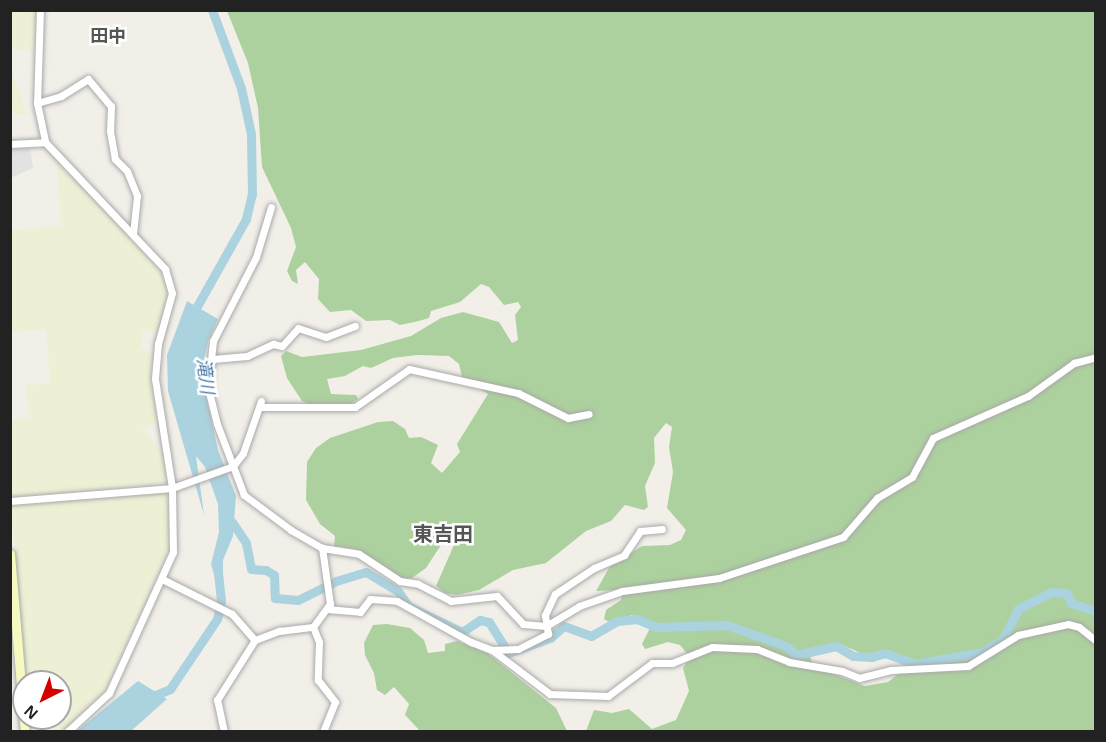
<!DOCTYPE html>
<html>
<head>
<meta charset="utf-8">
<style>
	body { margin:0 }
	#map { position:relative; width:1106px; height:742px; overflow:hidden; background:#f2efe9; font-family:Helvetica,"Noto Sans JP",sans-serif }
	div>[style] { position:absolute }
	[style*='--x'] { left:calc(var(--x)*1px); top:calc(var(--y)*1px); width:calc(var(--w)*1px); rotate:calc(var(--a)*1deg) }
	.farmland>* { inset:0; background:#eef0d5 }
	.forest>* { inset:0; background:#add19e }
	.parking>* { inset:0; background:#e2e2e2 }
	.water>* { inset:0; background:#aad3df }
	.river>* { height:9px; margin:-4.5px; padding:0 4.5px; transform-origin:4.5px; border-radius:4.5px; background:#aad3df }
	.roads { filter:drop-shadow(0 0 2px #a9a9a9) drop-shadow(0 0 2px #a9a9a9) }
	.minor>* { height:7px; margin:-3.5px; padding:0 3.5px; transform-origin:3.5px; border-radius:3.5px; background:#fff }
	.secondary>* { height:9px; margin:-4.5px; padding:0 4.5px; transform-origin:4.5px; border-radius:4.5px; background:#f7fabf }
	span { translate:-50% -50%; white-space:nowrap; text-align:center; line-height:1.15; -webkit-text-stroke:5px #fff; paint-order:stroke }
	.neighbourhood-label { font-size:18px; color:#555; font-weight:700 }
	.water-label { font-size:18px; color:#4a7aab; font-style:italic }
	.quarter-label { font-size:20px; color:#555; font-weight:700 }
	.frame { position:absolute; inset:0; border:12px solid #222; pointer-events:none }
	.north { position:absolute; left:12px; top:670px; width:60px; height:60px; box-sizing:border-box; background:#fff; border:2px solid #a7a7a7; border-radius:50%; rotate:222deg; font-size:16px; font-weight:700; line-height:24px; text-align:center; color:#222 }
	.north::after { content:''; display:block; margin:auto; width:21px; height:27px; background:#d40000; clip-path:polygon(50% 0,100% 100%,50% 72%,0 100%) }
</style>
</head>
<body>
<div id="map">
	<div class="farmland">
		<i style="clip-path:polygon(11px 11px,38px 11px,35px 51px,13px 50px,11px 64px)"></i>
		<i style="clip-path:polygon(11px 68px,26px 113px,16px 115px,11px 106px)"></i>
		<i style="clip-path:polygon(57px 163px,166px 275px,170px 291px,160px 331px,142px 332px,141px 347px,152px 356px,150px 380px,158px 421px,143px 429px,164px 455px,166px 482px,11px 498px,11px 420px,29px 418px,26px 385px,50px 383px,46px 329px,11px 332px,11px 230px,61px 226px)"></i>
		<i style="clip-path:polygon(166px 493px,172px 533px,170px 545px,105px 691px,62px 731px,29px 731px,28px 718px,60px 718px,60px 682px,25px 682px,11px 504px)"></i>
	</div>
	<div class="forest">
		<i style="clip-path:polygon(evenodd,227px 11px,1095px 11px,1095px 731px,586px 731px,594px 710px,612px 713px,629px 709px,652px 729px,676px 720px,689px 691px,683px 668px,690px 657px,680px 645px,668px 642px,645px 649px,642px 644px,652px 624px,632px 615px,609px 622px,604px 619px,606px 610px,621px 600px,622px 595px,616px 590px,596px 591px,610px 566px,642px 546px,670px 545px,681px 540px,686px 530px,667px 508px,673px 472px,669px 447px,672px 427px,666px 423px,654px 438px,655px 463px,645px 486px,648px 507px,644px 510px,625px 505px,611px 521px,586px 531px,546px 563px,513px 570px,479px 590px,457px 595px,445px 593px,436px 586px,461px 529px,459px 525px,452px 528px,426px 568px,412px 578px,402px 579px,356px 549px,334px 546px,335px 536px,320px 524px,306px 500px,307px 462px,316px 448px,330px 438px,378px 422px,393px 421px,405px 429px,409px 438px,421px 437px,438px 445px,431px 463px,442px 473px,460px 452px,457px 444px,488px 394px,462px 377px,459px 364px,449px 356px,417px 355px,393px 358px,371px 368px,363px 366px,345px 376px,327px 379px,331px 394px,356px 395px,358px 399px,350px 404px,311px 405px,302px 401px,287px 378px,281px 356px,286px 351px,302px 357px,361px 350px,411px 336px,441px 318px,463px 312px,499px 322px,512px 343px,518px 340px,515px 315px,521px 307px,518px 302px,504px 305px,489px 287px,481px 284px,460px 302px,431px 311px,429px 318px,419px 321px,400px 325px,390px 320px,366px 321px,351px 310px,330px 312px,318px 299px,319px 279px,305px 262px,296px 270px,298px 284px,292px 281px,287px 271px,296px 247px,291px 228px,262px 167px,258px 108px,248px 63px,227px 11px,838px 643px,865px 655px,884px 650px,907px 659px,907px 667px,888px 682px,865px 686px,813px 666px,810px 656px,823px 647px,838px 643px)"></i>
		<i style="clip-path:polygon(387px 624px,410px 628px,424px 640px,428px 653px,445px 651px,445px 644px,457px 641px,487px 653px,556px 708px,567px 731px,420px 731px,405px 715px,409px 704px,394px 687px,385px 695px,377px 690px,374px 673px,365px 655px,364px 643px,373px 625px)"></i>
	</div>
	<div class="parking">
		<i style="clip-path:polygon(30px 146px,33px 168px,11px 178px,11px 148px)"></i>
	</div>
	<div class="water">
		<i style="clip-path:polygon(187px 301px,218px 319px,208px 341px,201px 374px,218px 450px,236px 496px,233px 536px,223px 560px,223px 583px,216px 582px,211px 564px,219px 532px,218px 504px,205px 467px,196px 456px,204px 515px,168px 391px,167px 355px)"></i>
		<i style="clip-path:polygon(138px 681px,167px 699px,131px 731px,77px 731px)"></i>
	</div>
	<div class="river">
		<i style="--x:191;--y:317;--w:112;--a:-60.7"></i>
		<i style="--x:246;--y:219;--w:26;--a:-77"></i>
		<i style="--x:252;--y:194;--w:60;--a:-91"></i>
		<i style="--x:251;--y:134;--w:47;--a:-102.3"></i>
		<i style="--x:241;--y:88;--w:83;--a:-110.4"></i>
		<i style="--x:232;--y:522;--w:25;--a:56"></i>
		<i style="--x:246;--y:543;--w:26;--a:79"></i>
		<i style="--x:251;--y:569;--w:15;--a:4"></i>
		<i style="--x:266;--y:570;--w:9;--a:32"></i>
		<i style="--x:274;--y:575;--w:23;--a:88"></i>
		<i style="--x:275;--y:598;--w:23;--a:5"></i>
		<i style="--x:298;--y:600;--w:42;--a:-26.6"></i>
		<i style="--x:336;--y:581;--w:31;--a:-17"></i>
		<i style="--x:366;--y:572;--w:37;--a:31"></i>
		<i style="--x:398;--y:591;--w:18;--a:56"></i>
		<i style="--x:408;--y:606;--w:60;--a:25.7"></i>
		<i style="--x:462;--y:632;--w:22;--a:-34"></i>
		<i style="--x:480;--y:620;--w:9;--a:13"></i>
		<i style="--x:489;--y:622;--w:36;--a:58"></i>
		<i style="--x:508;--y:653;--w:45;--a:-19.7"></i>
		<i style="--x:550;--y:638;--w:18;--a:-41"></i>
		<i style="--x:564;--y:626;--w:29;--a:20"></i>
		<i style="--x:591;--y:636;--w:30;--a:-30"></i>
		<i style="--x:617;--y:621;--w:20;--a:-6"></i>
		<i style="--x:637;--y:619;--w:21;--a:23"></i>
		<i style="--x:656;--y:627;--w:71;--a:-1.6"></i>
		<i style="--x:727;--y:625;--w:63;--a:19.6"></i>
		<i style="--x:786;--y:646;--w:13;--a:42"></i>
		<i style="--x:796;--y:655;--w:41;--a:-12.7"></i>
		<i style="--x:836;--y:646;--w:20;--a:30"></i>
		<i style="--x:853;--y:656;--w:19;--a:3"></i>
		<i style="--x:872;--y:657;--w:14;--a:-17"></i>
		<i style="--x:885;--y:653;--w:32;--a:20"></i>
		<i style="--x:915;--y:664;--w:68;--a:-10.2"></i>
		<i style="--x:982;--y:652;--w:25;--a:-32"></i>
		<i style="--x:1003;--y:639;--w:34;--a:-63"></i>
		<i style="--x:1018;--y:609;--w:37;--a:-27"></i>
		<i style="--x:1051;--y:592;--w:16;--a:4"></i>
		<i style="--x:1067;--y:593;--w:11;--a:68"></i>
		<i style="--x:1071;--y:603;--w:26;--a:18"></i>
		<i style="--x:148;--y:698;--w:24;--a:-22"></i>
		<i style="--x:170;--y:689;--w:84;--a:-56.1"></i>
		<i style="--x:217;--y:619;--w:18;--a:-77"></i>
		<i style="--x:221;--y:601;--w:30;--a:-96"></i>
	</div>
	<div class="roads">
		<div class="minor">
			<i style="--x:40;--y:10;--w:93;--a:91.8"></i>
			<i style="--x:37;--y:103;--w:40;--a:78"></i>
			<i style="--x:45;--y:142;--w:175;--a:46.6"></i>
			<i style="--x:165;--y:269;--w:25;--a:74"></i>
			<i style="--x:172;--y:293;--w:53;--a:105.4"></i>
			<i style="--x:158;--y:344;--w:35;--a:95"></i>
			<i style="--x:155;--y:379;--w:110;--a:81.1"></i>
			<i style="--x:172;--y:488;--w:64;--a:89.1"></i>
			<i style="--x:173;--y:552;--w:155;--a:114.4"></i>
			<i style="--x:109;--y:693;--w:57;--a:137.1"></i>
			<i style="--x:37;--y:103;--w:25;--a:-16"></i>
			<i style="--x:61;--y:96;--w:32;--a:-32"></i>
			<i style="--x:88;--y:79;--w:35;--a:50"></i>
			<i style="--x:111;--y:106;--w:25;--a:92"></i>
			<i style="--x:110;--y:131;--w:28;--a:80"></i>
			<i style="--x:115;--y:159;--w:17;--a:45"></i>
			<i style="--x:127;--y:171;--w:27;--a:68"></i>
			<i style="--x:137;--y:196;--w:36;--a:96"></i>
			<i style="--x:10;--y:144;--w:35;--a:-3"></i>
			<i style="--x:213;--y:359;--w:34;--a:-5"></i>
			<i style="--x:247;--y:356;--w:29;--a:-25"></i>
			<i style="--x:273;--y:344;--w:9;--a:13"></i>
			<i style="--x:282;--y:346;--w:24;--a:-48"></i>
			<i style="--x:298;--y:328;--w:29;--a:18"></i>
			<i style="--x:326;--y:337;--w:31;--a:-21"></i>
			<i style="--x:260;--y:407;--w:95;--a:0"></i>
			<i style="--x:355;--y:407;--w:66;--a:-35.1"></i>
			<i style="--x:409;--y:369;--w:112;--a:12.4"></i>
			<i style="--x:518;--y:393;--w:56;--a:26.6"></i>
			<i style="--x:568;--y:418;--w:21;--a:-11"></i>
			<i style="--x:10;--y:501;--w:163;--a:-4.6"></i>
			<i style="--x:172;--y:488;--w:65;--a:-19.8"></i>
			<i style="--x:233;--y:466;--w:16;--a:-52"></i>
			<i style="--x:243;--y:453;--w:55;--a:-70.9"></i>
			<i style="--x:322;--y:548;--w:37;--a:9"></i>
			<i style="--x:359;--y:554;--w:49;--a:33.4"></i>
			<i style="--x:400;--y:581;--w:18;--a:9"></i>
			<i style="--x:418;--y:584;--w:37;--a:27"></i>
			<i style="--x:451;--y:601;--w:46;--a:-6.2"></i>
			<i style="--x:497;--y:596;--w:38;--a:47"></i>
			<i style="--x:523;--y:624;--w:23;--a:5"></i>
			<i style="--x:546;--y:626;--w:39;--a:-31"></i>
			<i style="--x:579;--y:606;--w:46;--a:-19.2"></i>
			<i style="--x:622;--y:591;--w:98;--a:-7.6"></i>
			<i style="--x:719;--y:578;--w:131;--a:-18.3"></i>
			<i style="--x:843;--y:537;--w:52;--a:-48.9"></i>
			<i style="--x:877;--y:498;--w:41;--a:-31"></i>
			<i style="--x:912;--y:477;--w:44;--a:-61.7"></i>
			<i style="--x:933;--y:438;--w:104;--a:-23.9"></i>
			<i style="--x:1028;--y:396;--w:57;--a:-35.7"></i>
			<i style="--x:1074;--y:363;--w:23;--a:-15"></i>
			<i style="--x:162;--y:579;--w:78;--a:26.6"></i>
			<i style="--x:232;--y:614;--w:35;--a:49"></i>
			<i style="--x:327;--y:609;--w:33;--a:5"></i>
			<i style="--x:360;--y:612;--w:16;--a:-52"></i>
			<i style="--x:370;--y:599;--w:27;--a:4"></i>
			<i style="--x:397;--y:601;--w:85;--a:29"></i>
			<i style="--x:471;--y:642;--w:22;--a:21"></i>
			<i style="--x:492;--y:650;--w:26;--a:-2"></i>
			<i style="--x:518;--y:649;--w:34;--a:-27"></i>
			<i style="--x:548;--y:634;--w:19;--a:-99"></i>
			<i style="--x:545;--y:615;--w:23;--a:-65"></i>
			<i style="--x:555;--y:594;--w:47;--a:-33.7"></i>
			<i style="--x:594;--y:568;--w:33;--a:-23"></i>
			<i style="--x:624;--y:555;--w:29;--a:-56"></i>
			<i style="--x:640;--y:531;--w:22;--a:-5"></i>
			<i style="--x:313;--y:627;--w:16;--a:68"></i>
			<i style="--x:319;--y:642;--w:38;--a:92"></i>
			<i style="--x:318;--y:680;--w:28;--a:52"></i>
			<i style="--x:335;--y:702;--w:32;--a:112"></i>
			<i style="--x:492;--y:650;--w:73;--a:37.2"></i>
			<i style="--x:550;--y:694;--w:58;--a:2"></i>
			<i style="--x:608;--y:696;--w:55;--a:-36.9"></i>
			<i style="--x:652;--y:663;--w:20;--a:0"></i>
			<i style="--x:672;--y:663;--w:43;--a:-21.8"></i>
			<i style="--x:712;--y:647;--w:45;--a:2.5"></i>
			<i style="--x:757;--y:649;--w:35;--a:22"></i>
			<i style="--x:789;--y:662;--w:54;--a:9.6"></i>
			<i style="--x:842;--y:671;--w:18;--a:22"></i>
			<i style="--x:859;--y:678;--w:33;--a:-14"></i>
			<i style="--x:891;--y:670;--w:77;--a:-3"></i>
			<i style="--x:968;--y:666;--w:59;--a:-31.8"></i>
			<i style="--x:1018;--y:635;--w:51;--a:-12.4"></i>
			<i style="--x:1068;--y:624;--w:11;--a:15"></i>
			<i style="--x:1079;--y:627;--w:22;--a:39"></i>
			<i style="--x:224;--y:732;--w:33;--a:-102"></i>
			<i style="--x:217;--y:700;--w:71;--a:-57.7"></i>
			<i style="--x:255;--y:640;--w:26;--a:-21"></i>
			<i style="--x:279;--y:631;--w:34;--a:-7"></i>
			<i style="--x:313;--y:627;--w:29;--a:-54"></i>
			<i style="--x:330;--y:604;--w:57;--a:-98.1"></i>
			<i style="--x:322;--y:548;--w:36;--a:-150"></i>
			<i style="--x:291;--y:530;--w:59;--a:-143.3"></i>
			<i style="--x:244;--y:495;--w:76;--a:-110.8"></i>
			<i style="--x:217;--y:424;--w:38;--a:-104"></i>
			<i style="--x:208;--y:387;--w:46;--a:-83.8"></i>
			<i style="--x:213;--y:341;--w:94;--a:-62.9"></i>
			<i style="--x:256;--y:257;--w:52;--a:-73.3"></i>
		</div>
		<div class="secondary">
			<i style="--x:10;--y:554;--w:179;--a:85.2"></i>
		</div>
	</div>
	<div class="neighbourhood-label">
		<span style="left:108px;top:36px">田中</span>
	</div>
	<div class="water-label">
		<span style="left:205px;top:376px;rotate:83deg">滝川</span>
	</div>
	<div class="quarter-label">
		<span style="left:443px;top:534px">東吉田</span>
	</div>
	<div class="frame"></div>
	<div class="north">N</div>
</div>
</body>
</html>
